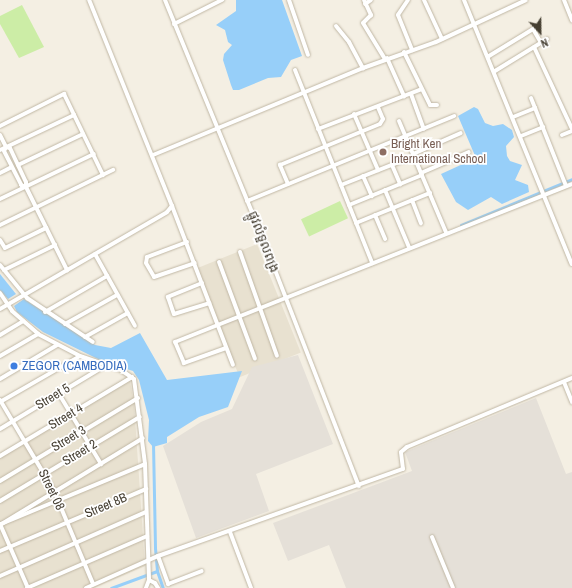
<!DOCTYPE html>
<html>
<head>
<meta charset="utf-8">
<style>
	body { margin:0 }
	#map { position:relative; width:572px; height:588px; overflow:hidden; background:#f4efe3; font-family:"Archivo Narrow","Noto Sans Khmer",sans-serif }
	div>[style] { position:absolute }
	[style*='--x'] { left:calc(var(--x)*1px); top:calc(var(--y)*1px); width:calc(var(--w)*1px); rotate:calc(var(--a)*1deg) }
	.residential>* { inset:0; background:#e8e1d0; transform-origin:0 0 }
	.industrial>* { inset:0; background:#e5e0d8 }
	.green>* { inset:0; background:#cceda6; transform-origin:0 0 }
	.water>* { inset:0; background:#97cff9 }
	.canal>* { height:3px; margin:-1.5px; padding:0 1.5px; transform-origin:1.5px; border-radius:1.5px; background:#97cff9 }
	.roads { filter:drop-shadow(0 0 1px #c0b7a4) drop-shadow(0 0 1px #c0b7a4) }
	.minor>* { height:4px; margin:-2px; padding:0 2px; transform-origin:2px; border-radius:2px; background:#fff }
	.dots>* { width:11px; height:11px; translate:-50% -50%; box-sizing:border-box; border:2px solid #fff; border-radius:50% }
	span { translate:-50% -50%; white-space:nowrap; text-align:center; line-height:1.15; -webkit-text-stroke:3.5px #fff; paint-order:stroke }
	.education-label { font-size:13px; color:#785e54 }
	.left { translate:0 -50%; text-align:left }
	.street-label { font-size:13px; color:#463f32 }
	.shop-label { font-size:13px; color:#366cbe }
	.north { position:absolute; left:520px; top:12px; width:40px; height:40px; -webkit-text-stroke:3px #fff; paint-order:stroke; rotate:158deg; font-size:11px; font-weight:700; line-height:16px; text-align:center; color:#463f32 }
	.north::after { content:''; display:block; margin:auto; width:14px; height:18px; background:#463f32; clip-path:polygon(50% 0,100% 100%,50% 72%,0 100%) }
</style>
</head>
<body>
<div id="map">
	<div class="residential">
		<i style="left:257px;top:244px;width:117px;height:66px;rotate:68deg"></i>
		<i style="clip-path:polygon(129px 376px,134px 403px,145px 566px,94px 588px,0 588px,0 455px)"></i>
	</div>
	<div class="industrial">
		<i style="clip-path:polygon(298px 355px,333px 444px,256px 474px,269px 511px,196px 538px,163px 446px,201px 422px,232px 409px,252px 367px)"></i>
		<i style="clip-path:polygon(536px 398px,566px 474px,572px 472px,572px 588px,346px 588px,329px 545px,288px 561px,273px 523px,412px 471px,405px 452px)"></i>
	</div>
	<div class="green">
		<i style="clip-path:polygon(22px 5px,44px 47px,19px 58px,0 24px,0 16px)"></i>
		<i style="left:340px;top:201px;width:19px;height:43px;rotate:65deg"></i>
	</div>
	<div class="water">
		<i style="clip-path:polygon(236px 0,282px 0,302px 56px,291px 60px,281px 77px,268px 78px,239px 90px,233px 90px,231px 85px,223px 60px,224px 54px,232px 45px,228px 42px,225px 30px,216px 25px,236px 11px)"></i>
		<i style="clip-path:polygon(474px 107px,478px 109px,485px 123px,493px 126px,503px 124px,512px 130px,514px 137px,506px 146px,507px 156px,510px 161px,522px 165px,515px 180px,528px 185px,529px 192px,502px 204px,491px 197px,468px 210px,456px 202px,441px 174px,476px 158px,458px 116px)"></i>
		<i style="clip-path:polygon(0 274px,16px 294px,8px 299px,0 290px)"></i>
		<i style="clip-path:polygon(24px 299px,95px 345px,111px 348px,140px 333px,167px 380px,242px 371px,228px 407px,199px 417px,167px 437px,167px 443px,153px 447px,148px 441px,149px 420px,139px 380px,133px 371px,104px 362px,43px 332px,17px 312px,14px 306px)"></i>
	</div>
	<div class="canal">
		<i style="--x:461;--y:225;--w:120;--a:-22.5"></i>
		<i style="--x:153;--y:443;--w:105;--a:88.9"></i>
		<i style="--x:155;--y:548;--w:23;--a:85"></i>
		<i style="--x:157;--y:571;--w:18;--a:71"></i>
		<i style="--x:111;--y:588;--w:49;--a:-20.3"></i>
	</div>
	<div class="roads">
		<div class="minor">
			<i style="--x:165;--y:0;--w:258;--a:67.7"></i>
			<i style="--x:263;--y:239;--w:265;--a:68.8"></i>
			<i style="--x:289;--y:0;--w:58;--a:70.9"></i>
			<i style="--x:364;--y:0;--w:17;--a:65"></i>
			<i style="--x:371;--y:15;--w:11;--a:135"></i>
			<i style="--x:363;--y:23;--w:42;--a:58.6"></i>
			<i style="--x:408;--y:0;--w:18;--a:124"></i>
			<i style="--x:398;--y:15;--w:38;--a:68"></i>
			<i style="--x:424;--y:0;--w:43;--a:65.2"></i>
			<i style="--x:464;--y:0;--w:285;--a:67.8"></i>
			<i style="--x:564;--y:0;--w:22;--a:68"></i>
			<i style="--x:365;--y:4;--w:7;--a:-34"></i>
			<i style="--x:174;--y:24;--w:54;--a:-26.6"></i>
			<i style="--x:336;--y:26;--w:21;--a:51"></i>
			<i style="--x:349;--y:42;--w:30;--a:62"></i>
			<i style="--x:533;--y:29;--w:16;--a:60"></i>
			<i style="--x:534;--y:47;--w:90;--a:65.1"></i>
			<i style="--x:404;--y:52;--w:59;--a:63.9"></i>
			<i style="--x:430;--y:105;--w:7;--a:0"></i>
			<i style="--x:489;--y:56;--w:57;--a:-31.5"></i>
			<i style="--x:387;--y:58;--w:42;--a:65.9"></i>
			<i style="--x:295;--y:70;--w:208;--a:68.2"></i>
			<i style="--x:495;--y:71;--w:61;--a:-31.6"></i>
			<i style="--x:411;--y:94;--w:37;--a:70"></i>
			<i style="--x:531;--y:98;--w:11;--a:68"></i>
			<i style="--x:354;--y:114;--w:61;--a:66.8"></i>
			<i style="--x:513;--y:117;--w:24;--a:-22"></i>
			<i style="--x:535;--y:108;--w:84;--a:68.3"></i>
			<i style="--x:399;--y:121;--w:121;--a:67.1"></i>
			<i style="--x:0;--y:126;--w:72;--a:-26.6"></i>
			<i style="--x:64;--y:94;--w:90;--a:64.3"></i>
			<i style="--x:318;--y:129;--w:111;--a:-21"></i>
			<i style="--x:0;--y:135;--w:13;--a:63"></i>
			<i style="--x:6;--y:147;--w:4;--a:14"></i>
			<i style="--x:10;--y:148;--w:38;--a:65"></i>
			<i style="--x:26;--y:182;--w:5;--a:90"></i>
			<i style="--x:26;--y:187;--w:93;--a:63.7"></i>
			<i style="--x:562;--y:135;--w:11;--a:-22"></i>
			<i style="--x:521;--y:136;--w:24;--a:-22"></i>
			<i style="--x:6;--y:147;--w:4;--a:117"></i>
			<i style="--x:4;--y:151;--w:38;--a:63"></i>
			<i style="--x:21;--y:185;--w:5;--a:22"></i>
			<i style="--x:0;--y:150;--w:82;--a:-25.3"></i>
			<i style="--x:413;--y:154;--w:52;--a:-23.6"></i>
			<i style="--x:153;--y:155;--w:227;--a:-22.5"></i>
			<i style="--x:363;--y:68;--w:77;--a:-19.6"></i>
			<i style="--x:436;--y:42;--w:99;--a:-25"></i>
			<i style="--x:18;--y:165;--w:72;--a:-25.5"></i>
			<i style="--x:392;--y:165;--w:21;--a:67"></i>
			<i style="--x:0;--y:173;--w:13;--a:-27"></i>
			<i style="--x:421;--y:173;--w:52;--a:-23.6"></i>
			<i style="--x:363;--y:176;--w:22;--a:66"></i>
			<i style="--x:288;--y:184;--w:21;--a:-113"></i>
			<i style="--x:280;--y:165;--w:108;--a:-22.3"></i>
			<i style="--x:380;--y:124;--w:6;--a:-59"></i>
			<i style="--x:383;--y:119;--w:13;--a:-113"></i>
			<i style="--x:341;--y:185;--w:79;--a:-21.7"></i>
			<i style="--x:385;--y:190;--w:62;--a:67.2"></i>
			<i style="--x:0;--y:199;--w:104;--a:-25.6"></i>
			<i style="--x:412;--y:200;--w:25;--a:69"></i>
			<i style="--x:247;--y:201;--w:224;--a:-22.3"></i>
			<i style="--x:349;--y:205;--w:79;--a:-22.3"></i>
			<i style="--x:172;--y:206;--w:170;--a:69"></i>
			<i style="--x:375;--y:215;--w:26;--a:67"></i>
			<i style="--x:356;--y:223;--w:80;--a:-22.1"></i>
			<i style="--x:0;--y:225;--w:126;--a:-26"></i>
			<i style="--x:0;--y:240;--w:9;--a:58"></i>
			<i style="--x:5;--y:248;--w:46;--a:-26"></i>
			<i style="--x:187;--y:242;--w:43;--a:159.4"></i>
			<i style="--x:147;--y:257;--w:6;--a:99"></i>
			<i style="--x:146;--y:263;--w:16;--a:60"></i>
			<i style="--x:154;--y:277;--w:43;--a:-18.9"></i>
			<i style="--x:240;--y:252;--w:110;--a:70.4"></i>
			<i style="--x:95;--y:254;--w:82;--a:60.9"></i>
			<i style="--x:219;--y:262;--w:103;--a:69.6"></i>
			<i style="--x:0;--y:265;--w:43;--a:50.7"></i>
			<i style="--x:27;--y:298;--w:79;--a:33.7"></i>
			<i style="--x:4;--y:270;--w:57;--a:-26.1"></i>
			<i style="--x:202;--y:283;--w:37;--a:158"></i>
			<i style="--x:168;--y:297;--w:18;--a:71"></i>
			<i style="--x:174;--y:314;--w:37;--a:-17"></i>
			<i style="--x:0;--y:293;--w:22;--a:56"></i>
			<i style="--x:12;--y:311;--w:35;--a:41"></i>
			<i style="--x:38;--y:334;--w:47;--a:27.6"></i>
			<i style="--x:80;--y:356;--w:43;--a:18.9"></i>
			<i style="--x:121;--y:370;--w:16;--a:35"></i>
			<i style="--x:134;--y:379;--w:86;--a:82.6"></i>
			<i style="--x:145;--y:464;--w:116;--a:88"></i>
			<i style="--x:149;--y:580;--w:9;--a:111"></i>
			<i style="--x:0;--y:309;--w:193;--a:-30.1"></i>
			<i style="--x:167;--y:212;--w:8;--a:-50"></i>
			<i style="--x:172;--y:206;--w:222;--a:-111.9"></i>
			<i style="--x:45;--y:312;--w:72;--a:-30.1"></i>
			<i style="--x:65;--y:324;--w:60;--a:-29.1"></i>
			<i style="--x:0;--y:335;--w:27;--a:-31"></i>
			<i style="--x:85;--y:337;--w:49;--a:-29.2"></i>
			<i style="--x:226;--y:348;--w:45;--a:160.3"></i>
			<i style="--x:184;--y:363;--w:23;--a:-113"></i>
			<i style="--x:175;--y:342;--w:427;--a:-21.7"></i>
			<i style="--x:0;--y:356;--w:44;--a:-30.1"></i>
			<i style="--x:0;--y:379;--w:66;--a:-30.8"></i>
			<i style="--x:564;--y:382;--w:22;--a:68"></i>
			<i style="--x:59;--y:394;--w:82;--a:59"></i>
			<i style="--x:0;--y:400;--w:106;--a:59.3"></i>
			<i style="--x:54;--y:491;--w:101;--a:67.2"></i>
			<i style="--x:0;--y:402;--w:92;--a:-29.9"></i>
			<i style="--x:0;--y:429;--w:124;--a:-31.1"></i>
			<i style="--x:0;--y:456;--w:154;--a:-30.9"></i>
			<i style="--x:0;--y:481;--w:161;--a:-31"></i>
			<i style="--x:0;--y:501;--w:163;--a:-31"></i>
			<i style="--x:0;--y:524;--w:70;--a:66.4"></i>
			<i style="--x:1;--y:524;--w:156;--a:-22.6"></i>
			<i style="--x:0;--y:525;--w:167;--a:-31.3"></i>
			<i style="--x:230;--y:532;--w:60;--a:69.4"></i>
			<i style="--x:432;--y:537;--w:55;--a:67.6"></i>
			<i style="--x:0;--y:551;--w:159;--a:-23"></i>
			<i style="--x:158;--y:556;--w:30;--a:70"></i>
			<i style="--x:168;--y:584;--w:36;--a:-21"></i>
			<i style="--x:0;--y:576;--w:159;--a:-23.7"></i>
			<i style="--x:149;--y:580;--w:7;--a:27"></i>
			<i style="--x:155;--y:583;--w:6;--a:59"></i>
			<i style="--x:27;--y:588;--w:131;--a:-23.4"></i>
			<i style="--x:86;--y:588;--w:79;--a:-24"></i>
			<i style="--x:158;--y:556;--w:260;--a:-19.6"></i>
			<i style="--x:403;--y:469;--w:17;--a:-97"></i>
			<i style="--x:401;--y:452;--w:8;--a:-40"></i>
			<i style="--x:407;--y:447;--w:179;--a:-22.7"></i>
		</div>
	</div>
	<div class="dots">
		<i style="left:383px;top:152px;background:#8d6e63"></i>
		<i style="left:14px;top:366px;background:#3f7fe0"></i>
	</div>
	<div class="education-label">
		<span class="left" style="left:391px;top:152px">Bright Ken<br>International School</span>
	</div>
	<div class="street-label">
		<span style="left:263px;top:242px;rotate:69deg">ផ្លូវលំទួលពង្រ</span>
		<span style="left:53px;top:397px;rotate:-31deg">Street 5</span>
		<span style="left:66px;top:417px;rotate:-31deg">Street 4</span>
		<span style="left:69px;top:439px;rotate:-31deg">Street 3</span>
		<span style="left:80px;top:453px;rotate:-31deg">Street 2</span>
		<span style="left:51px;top:490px;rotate:64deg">Street 08</span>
		<span style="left:106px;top:506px;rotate:-23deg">Street 8B</span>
	</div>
	<div class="shop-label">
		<span class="left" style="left:22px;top:366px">ZEGOR (CAMBODIA)</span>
	</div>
	<div class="north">N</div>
</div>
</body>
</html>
